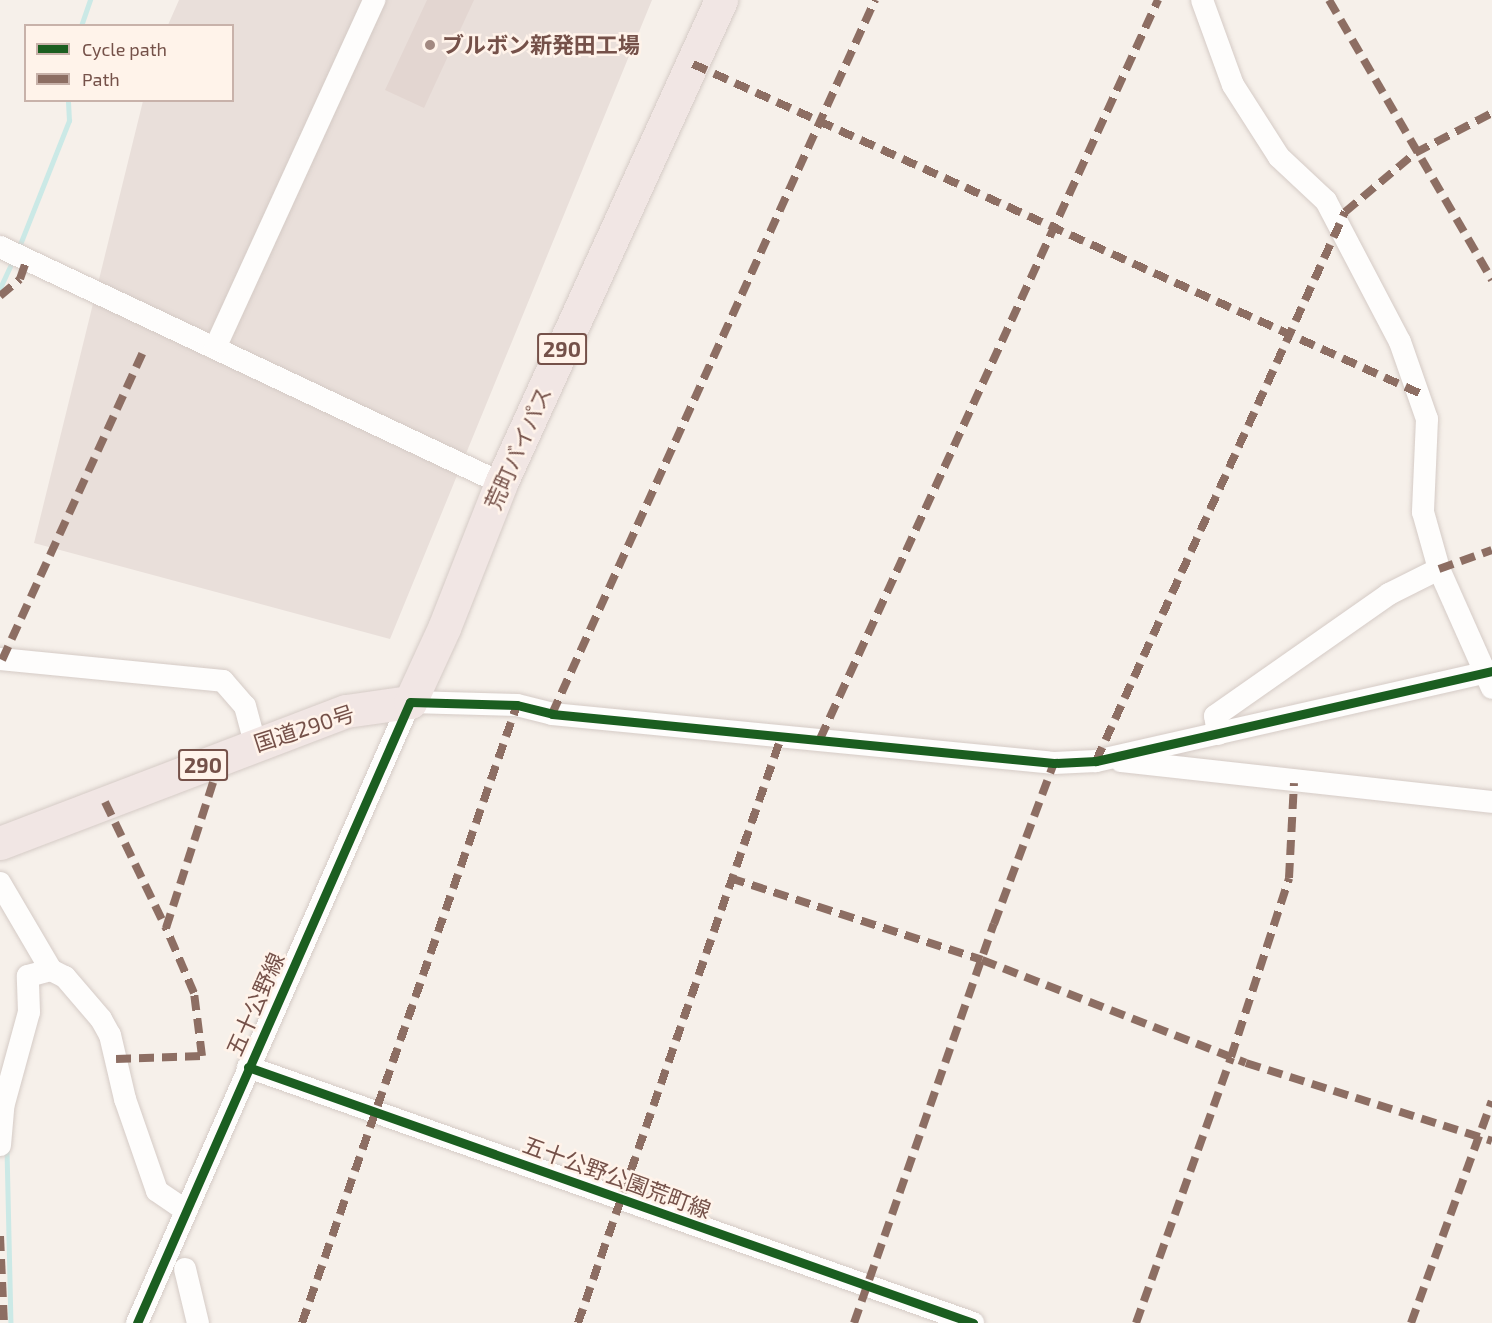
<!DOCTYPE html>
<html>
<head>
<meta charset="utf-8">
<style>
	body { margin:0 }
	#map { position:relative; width:1492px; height:1323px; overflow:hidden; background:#f6f0ea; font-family:"Exo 2","Noto Sans JP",sans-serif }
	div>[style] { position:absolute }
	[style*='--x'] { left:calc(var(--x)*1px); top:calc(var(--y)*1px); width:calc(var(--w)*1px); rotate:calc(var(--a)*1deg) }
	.industrial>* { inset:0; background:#e9dfda }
	.stream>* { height:4.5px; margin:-2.25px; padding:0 2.25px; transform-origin:2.25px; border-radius:2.25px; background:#cbe9e6 }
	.building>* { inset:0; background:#e3d6d1 }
	.roads { filter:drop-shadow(0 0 2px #d5cbc6) drop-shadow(0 0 2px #d5cbc6) }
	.minor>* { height:22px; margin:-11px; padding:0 11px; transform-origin:11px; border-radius:11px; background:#fefdfc }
	.highway>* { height:33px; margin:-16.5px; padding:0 16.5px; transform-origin:16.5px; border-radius:16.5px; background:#f1e6e4 }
	.quiet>* { height:8px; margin-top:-4px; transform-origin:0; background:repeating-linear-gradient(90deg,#8d6e63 0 15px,transparent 0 23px) }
	.cycleway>* { height:9px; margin:-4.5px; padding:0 4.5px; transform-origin:4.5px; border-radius:4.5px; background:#1b5e20 }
	.dots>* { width:16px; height:16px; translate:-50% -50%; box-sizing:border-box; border:3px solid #fff3ea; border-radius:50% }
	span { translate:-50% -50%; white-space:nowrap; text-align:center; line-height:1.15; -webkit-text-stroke:5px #fff3ea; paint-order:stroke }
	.shield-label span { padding:2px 4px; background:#fff3ea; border:2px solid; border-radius:4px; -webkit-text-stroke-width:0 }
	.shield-label { font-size:21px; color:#755149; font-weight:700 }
	.poi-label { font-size:22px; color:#755149; font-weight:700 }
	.left { translate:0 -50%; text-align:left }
	.street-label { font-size:22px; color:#755149 }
	.legend { position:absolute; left:24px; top:24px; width:210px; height:78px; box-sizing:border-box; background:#fff3ea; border:2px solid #c8b2aa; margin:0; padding:8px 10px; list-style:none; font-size:18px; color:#755149 }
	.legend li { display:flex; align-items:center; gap:12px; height:30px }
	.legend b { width:30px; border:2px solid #c8b2aa }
</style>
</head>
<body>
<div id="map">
	<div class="industrial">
		<i style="clip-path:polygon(179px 0,652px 0,390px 639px,34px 543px,143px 101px,232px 100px,232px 26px,168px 25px)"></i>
	</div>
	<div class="stream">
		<i style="--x:81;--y:26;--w:28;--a:-71"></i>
		<i style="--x:19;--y:247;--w:136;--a:-68.4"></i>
		<i style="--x:69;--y:121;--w:21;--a:-93"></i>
		<i style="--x:0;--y:288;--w:31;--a:-65"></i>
		<i style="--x:7;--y:1149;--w:174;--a:88.7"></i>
	</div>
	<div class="building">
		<i style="clip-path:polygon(427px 0,474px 0,424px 108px,385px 90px)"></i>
	</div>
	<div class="roads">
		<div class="minor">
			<i style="--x:1202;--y:0;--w:90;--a:70"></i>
			<i style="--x:1233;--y:85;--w:85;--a:57.4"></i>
			<i style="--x:1279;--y:157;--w:64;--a:43.1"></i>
			<i style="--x:1326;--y:201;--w:159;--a:62.3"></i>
			<i style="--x:1400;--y:342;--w:82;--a:70.7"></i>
			<i style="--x:1427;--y:419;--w:93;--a:92.5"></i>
			<i style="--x:1423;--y:512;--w:59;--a:74.3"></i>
			<i style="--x:1439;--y:569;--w:130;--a:66"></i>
			<i style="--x:0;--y:247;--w:554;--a:25.22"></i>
			<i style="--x:215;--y:348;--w:383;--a:-65.4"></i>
			<i style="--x:0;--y:659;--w:224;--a:5.6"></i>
			<i style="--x:223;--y:681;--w:33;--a:49"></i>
			<i style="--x:245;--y:706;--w:38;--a:75"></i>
			<i style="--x:1218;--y:734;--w:18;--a:-99"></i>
			<i style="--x:1215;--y:716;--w:213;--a:-35"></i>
			<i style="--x:1389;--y:594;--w:56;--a:-26.6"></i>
			<i style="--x:1121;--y:761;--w:373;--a:6.3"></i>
			<i style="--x:0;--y:883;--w:101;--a:59.6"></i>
			<i style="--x:51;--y:970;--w:16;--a:27"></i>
			<i style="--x:65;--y:977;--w:55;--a:49.4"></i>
			<i style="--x:101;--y:1019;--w:18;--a:61"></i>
			<i style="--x:110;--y:1035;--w:66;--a:76.8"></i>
			<i style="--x:125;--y:1099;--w:97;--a:70.8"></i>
			<i style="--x:157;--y:1191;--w:34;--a:34"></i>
			<i style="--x:248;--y:1067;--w:769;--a:19.45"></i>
			<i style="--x:0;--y:1145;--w:38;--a:-85"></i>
			<i style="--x:3;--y:1107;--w:98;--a:-74.7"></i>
			<i style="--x:29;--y:1012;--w:36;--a:-92"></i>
			<i style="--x:28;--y:976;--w:24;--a:-15"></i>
			<i style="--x:185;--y:1269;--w:56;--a:76.5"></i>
			<i style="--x:137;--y:1323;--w:678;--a:-66.27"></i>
			<i style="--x:410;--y:702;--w:107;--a:1.6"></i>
			<i style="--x:517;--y:705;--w:36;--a:14"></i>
			<i style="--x:552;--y:714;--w:504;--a:5.57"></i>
			<i style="--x:1054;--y:763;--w:42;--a:-2.7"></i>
			<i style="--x:1096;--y:761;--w:406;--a:-12.8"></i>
		</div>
		<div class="highway">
			<i style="--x:0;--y:843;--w:370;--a:-20.9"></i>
			<i style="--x:346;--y:711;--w:65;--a:-8"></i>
			<i style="--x:410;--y:702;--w:81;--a:-65.3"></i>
			<i style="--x:444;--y:628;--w:156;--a:-68.5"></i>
			<i style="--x:501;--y:483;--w:531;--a:-65.51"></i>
		</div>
	</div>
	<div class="quiet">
		<i style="--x:1329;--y:0;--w:324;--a:59.8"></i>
		<i style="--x:693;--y:64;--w:797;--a:24.38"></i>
		<i style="--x:0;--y:296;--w:26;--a:-40"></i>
		<i style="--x:20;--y:279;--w:21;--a:-71"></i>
		<i style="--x:1439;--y:569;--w:56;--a:-19.7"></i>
		<i style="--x:2;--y:660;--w:337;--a:-65.4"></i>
		<i style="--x:552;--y:714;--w:784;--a:-65.66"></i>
		<i style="--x:820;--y:739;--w:813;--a:-65.42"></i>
		<i style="--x:1096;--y:761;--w:603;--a:-65.6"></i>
		<i style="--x:1345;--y:212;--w:92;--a:-40.1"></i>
		<i style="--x:1415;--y:153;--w:87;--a:-27.5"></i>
		<i style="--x:105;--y:802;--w:140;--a:64.2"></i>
		<i style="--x:730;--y:878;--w:265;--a:18"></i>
		<i style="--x:982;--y:960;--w:283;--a:21.3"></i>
		<i style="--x:1246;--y:1063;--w:258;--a:17.6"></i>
		<i style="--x:116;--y:1059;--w:86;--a:-2"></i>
		<i style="--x:202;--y:1056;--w:64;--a:-97.2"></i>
		<i style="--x:194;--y:993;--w:71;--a:-113.3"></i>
		<i style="--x:166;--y:928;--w:179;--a:-72.1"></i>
		<i style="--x:0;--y:1236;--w:87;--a:87.4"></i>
		<i style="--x:302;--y:1323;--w:654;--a:-70.82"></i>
		<i style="--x:578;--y:1323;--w:622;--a:-70.87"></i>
		<i style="--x:854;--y:1323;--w:423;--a:-70.7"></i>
		<i style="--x:994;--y:924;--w:172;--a:-69.6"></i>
		<i style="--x:1136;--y:1323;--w:282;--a:-70.3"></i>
		<i style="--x:1231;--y:1057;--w:188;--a:-72"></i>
		<i style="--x:1289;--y:878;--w:95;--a:-87"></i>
		<i style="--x:1411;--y:1323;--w:236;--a:-70"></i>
	</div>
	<div class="cycleway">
		<i style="--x:248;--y:1067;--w:769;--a:19.45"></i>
		<i style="--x:137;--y:1323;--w:678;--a:-66.27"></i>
		<i style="--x:410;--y:702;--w:107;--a:1.6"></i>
		<i style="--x:517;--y:705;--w:36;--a:14"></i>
		<i style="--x:552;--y:714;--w:504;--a:5.57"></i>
		<i style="--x:1054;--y:763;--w:42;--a:-2.7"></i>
		<i style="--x:1096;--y:761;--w:406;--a:-12.8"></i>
	</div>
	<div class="dots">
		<i style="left:430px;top:45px;background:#a28981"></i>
	</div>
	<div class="shield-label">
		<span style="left:562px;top:349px">290</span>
		<span style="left:203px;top:765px">290</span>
	</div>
	<div class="poi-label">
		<span class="left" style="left:442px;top:45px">ブルボン新発田工場</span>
	</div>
	<div class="street-label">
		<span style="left:518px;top:448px;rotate:-66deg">荒町バイパス</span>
		<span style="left:304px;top:728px;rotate:-18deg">国道290号</span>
		<span style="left:255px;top:1004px;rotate:-66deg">五十公野線</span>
		<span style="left:617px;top:1177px;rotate:20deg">五十公野公園荒町線</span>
	</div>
	<ul class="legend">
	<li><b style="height:8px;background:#1b5e20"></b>Cycle path</li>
	<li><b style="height:8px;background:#8d6e63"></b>Path</li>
	</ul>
</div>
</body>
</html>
